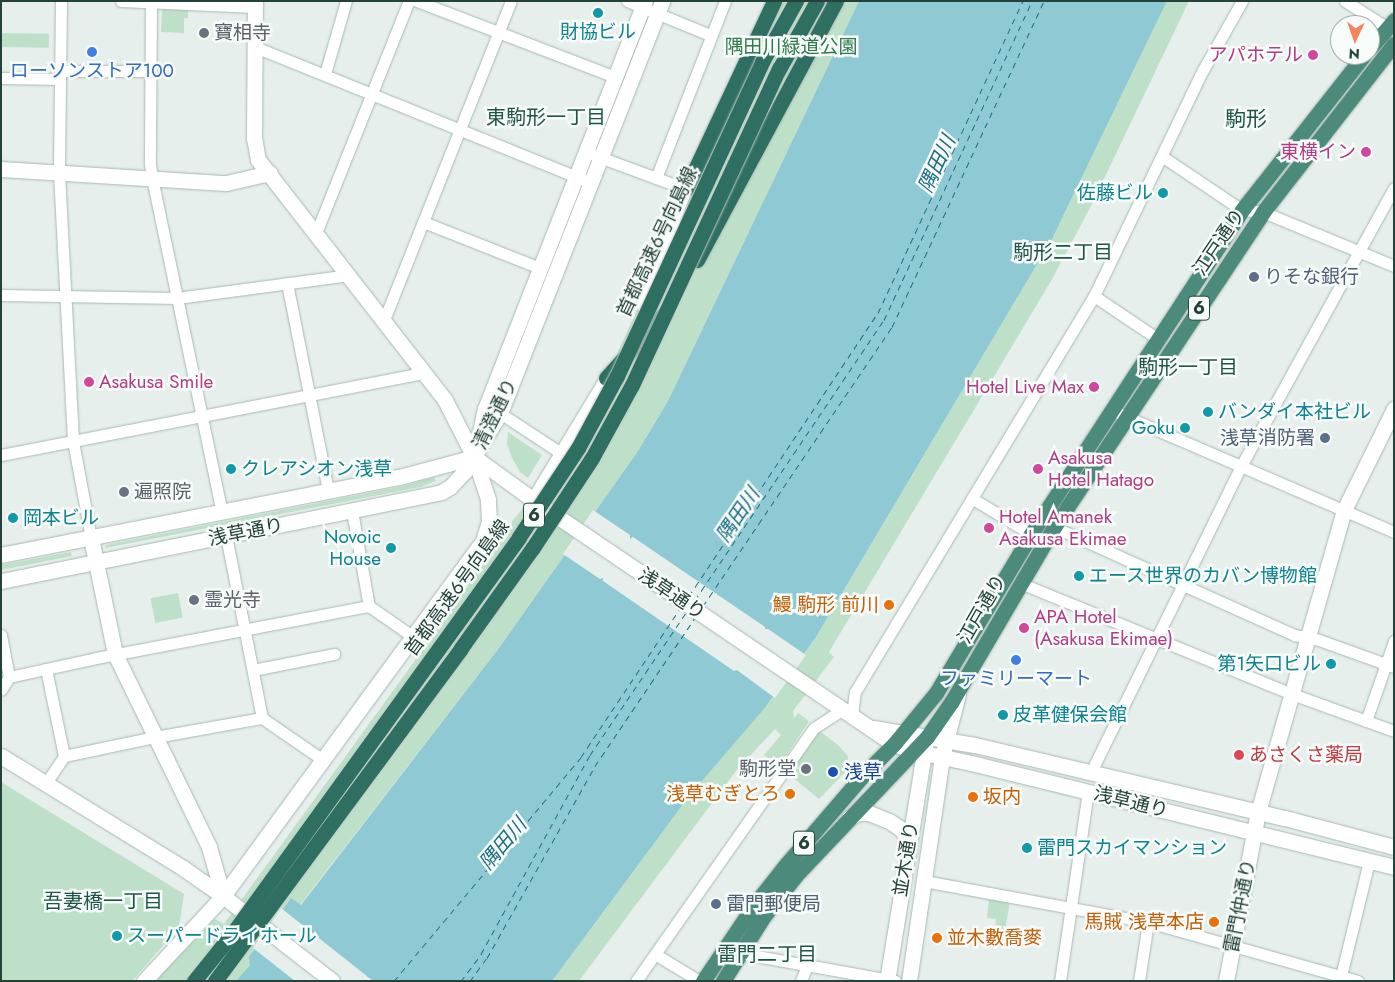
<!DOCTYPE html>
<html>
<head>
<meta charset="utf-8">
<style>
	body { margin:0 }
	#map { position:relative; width:1395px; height:982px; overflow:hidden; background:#e6efeb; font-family:Jost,"Noto Sans JP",sans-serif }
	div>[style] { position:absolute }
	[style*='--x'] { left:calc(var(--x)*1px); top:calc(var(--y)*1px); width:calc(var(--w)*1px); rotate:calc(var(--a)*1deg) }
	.green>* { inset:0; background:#bfe0c8; transform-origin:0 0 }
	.water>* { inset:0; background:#8ec9d4 }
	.pier>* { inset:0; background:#e6efeb }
	.ferry>* { height:1px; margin-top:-0.5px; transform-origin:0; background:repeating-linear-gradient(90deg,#1c6f80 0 6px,transparent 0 11px) }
	.roads { filter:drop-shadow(0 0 1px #a8b8b2) drop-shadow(0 0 1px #a8b8b2) }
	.minor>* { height:11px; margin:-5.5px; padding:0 5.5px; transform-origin:5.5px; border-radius:5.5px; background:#fff }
	.tertiary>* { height:15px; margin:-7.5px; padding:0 7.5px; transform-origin:7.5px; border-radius:7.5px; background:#fff }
	.secondary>* { height:15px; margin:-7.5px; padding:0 7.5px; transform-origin:7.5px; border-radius:7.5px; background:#fff }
	.trunk>* { height:15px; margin:-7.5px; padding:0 7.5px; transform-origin:7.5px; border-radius:7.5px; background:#4c8a7c }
	.motorway>* { height:15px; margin:-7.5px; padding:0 7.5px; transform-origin:7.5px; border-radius:7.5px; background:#2f6f62 }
	.bridges { filter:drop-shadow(0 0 1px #c2cac8) drop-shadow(0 0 1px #c2cac8) }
	.motorway-bridge>* { height:15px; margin:-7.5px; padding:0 7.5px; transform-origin:7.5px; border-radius:7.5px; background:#2f6f62 }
	.dots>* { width:14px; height:14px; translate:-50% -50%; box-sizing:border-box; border:2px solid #f7fbf9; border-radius:50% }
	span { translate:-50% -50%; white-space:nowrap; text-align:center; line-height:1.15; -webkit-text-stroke:5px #f7fbf9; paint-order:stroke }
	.shield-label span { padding:1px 4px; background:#f7fbf9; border:1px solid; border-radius:4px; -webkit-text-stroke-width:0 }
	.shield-label { font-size:18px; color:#24423a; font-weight:700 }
	.culture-label { font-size:19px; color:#0d838f }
	.right { translate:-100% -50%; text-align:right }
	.left { translate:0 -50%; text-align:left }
	.worship-label { font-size:19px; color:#5b616d }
	.park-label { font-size:19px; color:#2d7a4b }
	.hotel-label { font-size:19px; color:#b23c85 }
	.shop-label { font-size:19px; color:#366cbe }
	.street-label { font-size:19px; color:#24423a }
	.service-label { font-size:19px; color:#4e5e75 }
	.food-label { font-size:19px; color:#c56008 }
	.health-label { font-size:19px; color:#be3a42 }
	.transit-label { font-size:19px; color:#164399 }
	.neighbourhood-label { font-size:20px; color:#1f5548 }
	.water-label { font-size:20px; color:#1c6f80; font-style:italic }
	.quarter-label { font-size:21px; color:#1f5548 }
	.frame { position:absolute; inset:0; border:2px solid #24423a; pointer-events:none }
	.north { position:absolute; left:1330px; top:15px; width:50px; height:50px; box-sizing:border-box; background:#f7fbf9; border:1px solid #a3b1ad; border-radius:50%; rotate:183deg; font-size:14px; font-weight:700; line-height:20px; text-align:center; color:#24423a }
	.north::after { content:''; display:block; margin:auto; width:18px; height:22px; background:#f4845f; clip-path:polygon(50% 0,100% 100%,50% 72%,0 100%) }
</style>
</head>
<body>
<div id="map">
	<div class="green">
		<i style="clip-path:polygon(767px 1px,859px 1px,668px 401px,638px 451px,499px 648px,300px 905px,291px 899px,250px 965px,236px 981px,155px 981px,215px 919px,224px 924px,453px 608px,505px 530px,549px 476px,595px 402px,642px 299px)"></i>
		<i style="clip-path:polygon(1167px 1px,1189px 1px,1091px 206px,1051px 281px,829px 652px,834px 657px,793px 711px,794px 718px,798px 713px,809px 721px,808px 723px,779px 766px,764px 755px,781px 735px,775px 729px,736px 771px,579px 981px,552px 981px,690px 795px,764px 709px,816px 637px,1052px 239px)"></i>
		<i style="clip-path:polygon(162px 9px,188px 10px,188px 18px,184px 18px,184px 33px,161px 32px)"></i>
		<i style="left:1px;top:33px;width:48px;height:14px;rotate:1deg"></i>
		<i style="clip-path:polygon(508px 432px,542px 455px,528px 478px,520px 472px,512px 458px,507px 444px)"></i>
		<i style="clip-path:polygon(434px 477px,436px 481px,420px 487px,105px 548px,106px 545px,404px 486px)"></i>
		<i style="clip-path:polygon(71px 552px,72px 556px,1px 570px,1px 565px)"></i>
		<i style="left:178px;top:593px;width:25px;height:28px;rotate:79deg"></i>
		<i style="clip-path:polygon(818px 732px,821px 732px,838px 745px,848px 756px,847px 770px,819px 799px,786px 772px)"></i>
		<i style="clip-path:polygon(1px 782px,184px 894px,179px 927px,132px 981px,1px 981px)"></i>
		<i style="clip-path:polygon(989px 899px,1010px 902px,1005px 930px,995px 929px,996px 919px,987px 918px)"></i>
	</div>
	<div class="water">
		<i style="clip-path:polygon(859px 1px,1167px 1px,1052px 239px,816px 637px,764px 709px,690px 795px,552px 981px,236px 981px,250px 965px,249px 957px,291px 898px,301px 905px,499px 648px,638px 451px,668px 401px)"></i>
	</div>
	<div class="pier">
		<i style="clip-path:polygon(593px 510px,630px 535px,630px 539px,633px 537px,765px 627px,765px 629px,768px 629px,806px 655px,775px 698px,737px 670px,734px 671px,603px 581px,603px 578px,600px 579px,563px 554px)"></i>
		<i style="clip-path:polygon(281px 908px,373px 981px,295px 981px,253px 948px)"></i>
	</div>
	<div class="ferry">
		<i style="--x:689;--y:596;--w:340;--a:-56.3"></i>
		<i style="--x:878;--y:313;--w:344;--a:-65.1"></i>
		<i style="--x:695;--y:600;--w:338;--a:-56"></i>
		<i style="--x:884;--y:320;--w:352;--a:-65.1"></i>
		<i style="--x:703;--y:606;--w:337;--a:-55.9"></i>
		<i style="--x:892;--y:327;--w:360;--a:-65"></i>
		<i style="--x:394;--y:981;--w:292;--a:-50.1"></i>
		<i style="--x:581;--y:757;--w:180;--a:-56.3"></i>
		<i style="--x:461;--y:981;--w:34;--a:-53"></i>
		<i style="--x:481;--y:954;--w:227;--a:-61.3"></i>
		<i style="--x:590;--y:755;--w:174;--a:-56"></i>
		<i style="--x:470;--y:981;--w:29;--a:-54"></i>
		<i style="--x:487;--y:958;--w:220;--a:-60.6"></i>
		<i style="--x:595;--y:766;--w:179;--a:-56"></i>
	</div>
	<div class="roads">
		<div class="minor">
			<i style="--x:61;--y:1;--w:172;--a:90.7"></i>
			<i style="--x:59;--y:173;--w:268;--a:87"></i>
			<i style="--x:73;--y:441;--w:99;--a:79.5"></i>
			<i style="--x:121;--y:1;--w:134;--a:2.6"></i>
			<i style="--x:151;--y:1;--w:163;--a:90.4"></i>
			<i style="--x:150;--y:164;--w:14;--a:82"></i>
			<i style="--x:152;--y:178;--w:341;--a:78.2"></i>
			<i style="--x:417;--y:1;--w:212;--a:21"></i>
			<i style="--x:627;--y:1;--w:90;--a:22.3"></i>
			<i style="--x:1345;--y:1;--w:49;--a:32.4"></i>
			<i style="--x:255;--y:47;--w:362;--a:22"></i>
			<i style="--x:60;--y:71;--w:91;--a:0"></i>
			<i style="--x:325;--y:74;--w:76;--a:-74"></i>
			<i style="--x:1;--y:78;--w:59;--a:1"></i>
			<i style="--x:594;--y:155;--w:98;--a:20.3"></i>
			<i style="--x:686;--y:189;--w:125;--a:110.6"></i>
			<i style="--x:1163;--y:157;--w:95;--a:33.9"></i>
			<i style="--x:1242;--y:210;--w:21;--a:5"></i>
			<i style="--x:1263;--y:212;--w:142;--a:22.4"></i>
			<i style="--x:656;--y:178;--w:190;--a:-68.7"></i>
			<i style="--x:423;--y:222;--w:126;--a:21.5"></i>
			<i style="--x:316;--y:233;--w:250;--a:-68.2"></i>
			<i style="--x:287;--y:283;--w:212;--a:78.8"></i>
			<i style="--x:1;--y:295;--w:176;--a:1"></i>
			<i style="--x:177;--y:298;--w:174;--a:-7.6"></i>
			<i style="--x:1094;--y:296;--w:77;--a:33.9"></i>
			<i style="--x:384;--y:320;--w:343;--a:-68.3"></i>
			<i style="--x:500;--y:413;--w:73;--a:33.3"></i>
			<i style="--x:1120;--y:414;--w:298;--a:23.3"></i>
			<i style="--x:1;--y:455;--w:431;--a:-11"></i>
			<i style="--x:532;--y:499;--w:149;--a:-58.8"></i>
			<i style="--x:973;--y:499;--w:68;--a:31.1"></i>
			<i style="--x:352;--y:511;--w:97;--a:79.9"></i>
			<i style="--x:1054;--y:527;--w:263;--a:24.2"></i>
			<i style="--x:1294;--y:635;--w:25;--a:11"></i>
			<i style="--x:1319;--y:640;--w:80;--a:19.8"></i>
			<i style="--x:226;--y:536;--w:186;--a:78.8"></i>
			<i style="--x:1020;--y:583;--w:294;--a:22.2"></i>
			<i style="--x:1292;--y:694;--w:109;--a:19.9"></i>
			<i style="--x:1;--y:635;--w:43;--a:79.2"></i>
			<i style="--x:9;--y:677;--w:15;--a:122"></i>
			<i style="--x:46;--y:669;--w:89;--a:78.3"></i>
			<i style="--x:253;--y:670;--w:83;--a:-11.2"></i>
			<i style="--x:9;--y:677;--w:89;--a:-12.3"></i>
			<i style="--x:96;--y:658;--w:278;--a:-10.8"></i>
			<i style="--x:369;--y:606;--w:52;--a:34.9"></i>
			<i style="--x:852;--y:715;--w:23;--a:-83"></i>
			<i style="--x:855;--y:692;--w:463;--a:-58.9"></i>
			<i style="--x:1094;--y:296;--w:251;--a:-64.3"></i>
			<i style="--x:1203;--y:70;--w:79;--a:-60.5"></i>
			<i style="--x:1366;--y:721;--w:85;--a:-70.7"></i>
			<i style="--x:1091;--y:772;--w:341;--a:-63.9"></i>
			<i style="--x:1241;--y:466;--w:317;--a:-61.2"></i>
			<i style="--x:46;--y:783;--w:32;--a:-56"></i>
			<i style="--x:64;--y:756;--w:93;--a:-11.8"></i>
			<i style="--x:155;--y:737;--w:109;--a:-10.1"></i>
			<i style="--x:262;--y:718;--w:74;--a:34.5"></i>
			<i style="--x:924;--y:881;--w:228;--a:10.4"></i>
			<i style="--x:1148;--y:922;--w:218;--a:15.7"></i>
			<i style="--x:723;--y:950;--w:175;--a:10.2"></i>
			<i style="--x:655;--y:954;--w:52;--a:31.5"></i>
			<i style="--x:1341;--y:976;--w:118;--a:-76.3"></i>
			<i style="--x:636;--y:981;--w:309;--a:-54.9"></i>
			<i style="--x:814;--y:728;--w:35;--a:-33"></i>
			<i style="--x:801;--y:981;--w:17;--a:-69"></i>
			<i style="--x:1060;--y:981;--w:192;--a:-81.6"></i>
			<i style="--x:1139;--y:981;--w:60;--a:-81.3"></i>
		</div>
		<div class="tertiary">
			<i style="--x:1;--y:169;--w:225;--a:3.6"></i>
			<i style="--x:226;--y:183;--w:45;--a:-12.8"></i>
			<i style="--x:91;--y:538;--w:118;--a:78.3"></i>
			<i style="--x:115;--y:654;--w:215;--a:64"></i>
			<i style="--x:209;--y:847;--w:51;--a:74.1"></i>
			<i style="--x:849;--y:818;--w:11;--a:-27"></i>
			<i style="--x:859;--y:813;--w:10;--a:0"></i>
			<i style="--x:869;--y:813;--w:22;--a:22"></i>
			<i style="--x:889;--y:821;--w:14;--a:34"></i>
			<i style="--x:901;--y:829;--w:9;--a:54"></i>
			<i style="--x:906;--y:836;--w:9;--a:77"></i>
			<i style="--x:144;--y:981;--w:116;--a:-47.1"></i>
			<i style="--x:223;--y:896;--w:440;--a:-53.8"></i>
			<i style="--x:483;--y:541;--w:21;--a:-73"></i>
			<i style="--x:489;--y:521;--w:22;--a:-93"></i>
			<i style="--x:488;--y:499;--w:44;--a:-108.4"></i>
			<i style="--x:474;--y:457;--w:64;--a:-117"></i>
			<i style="--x:445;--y:400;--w:304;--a:-127.9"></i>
			<i style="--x:258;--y:160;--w:22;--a:-100"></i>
			<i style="--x:254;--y:138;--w:137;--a:-89.6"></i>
			<i style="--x:887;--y:981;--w:244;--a:-80.8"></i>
			<i style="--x:909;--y:981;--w:226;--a:-81.6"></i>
			<i style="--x:942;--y:757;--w:65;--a:-75.7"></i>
			<i style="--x:1226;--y:981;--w:172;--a:-79.3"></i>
			<i style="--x:1258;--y:812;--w:314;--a:-74.1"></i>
			<i style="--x:1344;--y:510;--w:113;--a:-63.7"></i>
		</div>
		<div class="secondary">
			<i style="--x:478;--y:441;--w:33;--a:-78"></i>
			<i style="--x:485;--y:409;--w:438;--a:-68.6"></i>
			<i style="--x:474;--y:457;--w:80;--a:35.9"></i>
			<i style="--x:539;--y:504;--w:429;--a:34.1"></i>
			<i style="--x:894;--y:744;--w:21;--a:19"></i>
			<i style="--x:914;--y:751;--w:58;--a:11.9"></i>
			<i style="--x:971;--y:763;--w:436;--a:13.8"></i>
			<i style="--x:1;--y:555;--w:406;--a:-11.1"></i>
			<i style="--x:399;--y:477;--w:78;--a:-14.9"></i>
			<i style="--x:1;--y:581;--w:449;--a:-11.4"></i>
			<i style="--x:441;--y:492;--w:10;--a:-29"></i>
			<i style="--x:450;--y:487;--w:22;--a:-47"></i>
			<i style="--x:465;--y:471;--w:68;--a:-58.9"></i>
			<i style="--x:500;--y:413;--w:443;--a:-68.5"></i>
			<i style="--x:873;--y:728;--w:103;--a:9.5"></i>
			<i style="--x:975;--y:745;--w:318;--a:13.3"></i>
			<i style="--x:1285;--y:818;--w:113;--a:14.9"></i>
			<i style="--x:1;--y:756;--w:214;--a:31.6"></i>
			<i style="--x:183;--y:868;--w:49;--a:35"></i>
			<i style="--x:223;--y:896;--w:138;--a:37.9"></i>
		</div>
		<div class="trunk">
			<i style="--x:1370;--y:48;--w:37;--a:-49"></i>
			<i style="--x:703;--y:981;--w:92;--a:-56.1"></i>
			<i style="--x:754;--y:905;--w:48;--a:-51.7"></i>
			<i style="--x:784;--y:867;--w:123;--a:-49.3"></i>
			<i style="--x:864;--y:774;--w:42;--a:-45"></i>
			<i style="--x:894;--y:744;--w:66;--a:-50.5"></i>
			<i style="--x:936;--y:693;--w:185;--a:-59.1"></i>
			<i style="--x:1031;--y:534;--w:387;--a:-56.9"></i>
			<i style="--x:1242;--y:210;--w:197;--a:-51.8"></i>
			<i style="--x:723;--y:981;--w:77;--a:-57.8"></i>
			<i style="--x:764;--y:916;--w:52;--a:-52"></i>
			<i style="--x:796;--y:875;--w:190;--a:-46.5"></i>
			<i style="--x:927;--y:737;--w:44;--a:-55.2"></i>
			<i style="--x:952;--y:701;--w:202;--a:-59.6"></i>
			<i style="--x:1054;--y:527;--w:378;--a:-56.4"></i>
			<i style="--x:1263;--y:212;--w:213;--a:-52.1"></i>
		</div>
		<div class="motorway">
			<i style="--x:686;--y:189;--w:208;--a:-64.9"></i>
			<i style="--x:697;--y:260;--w:294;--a:-61.8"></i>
			<i style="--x:606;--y:378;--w:85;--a:-47.9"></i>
		</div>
	</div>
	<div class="bridges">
		<div class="motorway-bridge">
			<i style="--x:194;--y:981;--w:65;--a:-51.2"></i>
			<i style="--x:235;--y:930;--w:485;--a:-54.1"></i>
			<i style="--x:519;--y:537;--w:107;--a:-56.5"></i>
			<i style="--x:578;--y:448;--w:82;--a:-61.6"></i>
			<i style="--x:617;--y:376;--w:348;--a:-65.2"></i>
			<i style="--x:763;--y:60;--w:68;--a:-60.8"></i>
			<i style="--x:215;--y:981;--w:414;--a:-53.5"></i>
			<i style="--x:461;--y:648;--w:122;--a:-54.4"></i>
			<i style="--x:532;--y:549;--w:109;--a:-56.6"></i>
			<i style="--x:592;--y:458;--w:83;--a:-61.3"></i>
			<i style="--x:632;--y:385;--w:349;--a:-65.1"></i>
			<i style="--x:779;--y:69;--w:78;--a:-60.8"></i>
		</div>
	</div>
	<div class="dots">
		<i style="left:598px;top:13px;background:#0f9aa8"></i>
		<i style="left:204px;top:33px;background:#6b7280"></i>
		<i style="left:92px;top:52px;background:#3f7fe0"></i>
		<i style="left:1313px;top:55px;background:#d1479c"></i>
		<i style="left:1366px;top:152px;background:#d1479c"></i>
		<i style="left:1163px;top:193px;background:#0f9aa8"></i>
		<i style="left:1254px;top:277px;background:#5c6f8a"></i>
		<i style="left:89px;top:382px;background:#d1479c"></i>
		<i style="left:1094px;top:387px;background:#d1479c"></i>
		<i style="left:1208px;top:412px;background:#0f9aa8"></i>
		<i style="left:1185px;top:428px;background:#0f9aa8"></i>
		<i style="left:1325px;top:438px;background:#5c6f8a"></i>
		<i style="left:231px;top:469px;background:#0f9aa8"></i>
		<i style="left:1038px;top:469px;background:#d1479c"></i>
		<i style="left:124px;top:492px;background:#6b7280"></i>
		<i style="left:13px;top:518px;background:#0f9aa8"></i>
		<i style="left:989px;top:528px;background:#d1479c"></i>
		<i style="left:391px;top:548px;background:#0f9aa8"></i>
		<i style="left:1079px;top:576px;background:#0f9aa8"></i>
		<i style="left:194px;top:600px;background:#6b7280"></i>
		<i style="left:889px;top:605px;background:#e8710a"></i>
		<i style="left:1024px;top:628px;background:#d1479c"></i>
		<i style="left:1016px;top:660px;background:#3f7fe0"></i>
		<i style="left:1331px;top:664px;background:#0f9aa8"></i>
		<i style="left:1003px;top:715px;background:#0f9aa8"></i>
		<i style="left:1239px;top:755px;background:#e0444e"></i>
		<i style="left:806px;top:769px;background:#6b7280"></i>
		<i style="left:833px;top:772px;background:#1a4fb4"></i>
		<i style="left:790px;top:794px;background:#e8710a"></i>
		<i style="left:973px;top:797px;background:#e8710a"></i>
		<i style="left:1027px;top:848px;background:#0f9aa8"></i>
		<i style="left:716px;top:904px;background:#5c6f8a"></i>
		<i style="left:1214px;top:922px;background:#e8710a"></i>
		<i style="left:117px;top:936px;background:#0f9aa8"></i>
		<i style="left:937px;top:938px;background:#e8710a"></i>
	</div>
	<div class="shield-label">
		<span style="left:1199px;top:308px">6</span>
		<span style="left:534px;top:515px">6</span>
		<span style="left:804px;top:843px">6</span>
	</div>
	<div class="culture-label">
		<span style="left:598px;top:32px">財協ビル</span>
		<span class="right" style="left:1153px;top:193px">佐藤ビル</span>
		<span class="left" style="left:1218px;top:412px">バンダイ本社ビル</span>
		<span class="right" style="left:1175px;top:428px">Goku</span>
		<span class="left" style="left:241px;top:469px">クレアシオン浅草</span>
		<span class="left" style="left:23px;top:518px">岡本ビル</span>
		<span class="right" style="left:381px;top:548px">Novoic<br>House</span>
		<span class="left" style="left:1089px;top:576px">エース世界のカバン博物館</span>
		<span class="right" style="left:1321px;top:664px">第1矢口ビル</span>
		<span class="left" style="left:1013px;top:715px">皮革健保会館</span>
		<span class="left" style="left:1037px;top:848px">雷門スカイマンション</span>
		<span class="left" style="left:127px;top:936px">スーパードライホール</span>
	</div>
	<div class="worship-label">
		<span class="left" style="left:214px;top:33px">寶相寺</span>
		<span class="left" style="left:134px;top:492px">遍照院</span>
		<span class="left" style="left:204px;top:600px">霊光寺</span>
		<span class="right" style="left:796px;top:769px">駒形堂</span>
	</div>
	<div class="park-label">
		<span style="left:791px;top:47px">隅田川緑道公園</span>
	</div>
	<div class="hotel-label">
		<span class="right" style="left:1303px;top:55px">アパホテル</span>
		<span class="right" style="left:1356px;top:152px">東横イン</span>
		<span class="left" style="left:99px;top:382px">Asakusa Smile</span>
		<span class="right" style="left:1084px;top:387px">Hotel Live Max</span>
		<span class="left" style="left:1048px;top:469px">Asakusa<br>Hotel Hatago</span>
		<span class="left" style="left:999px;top:528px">Hotel Amanek<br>Asakusa Ekimae</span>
		<span class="left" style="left:1034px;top:628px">APA Hotel<br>(Asakusa Ekimae)</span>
	</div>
	<div class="shop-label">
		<span style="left:92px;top:71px">ローソンストア100</span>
		<span style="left:1016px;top:679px">ファミリーマート</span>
	</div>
	<div class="street-label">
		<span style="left:657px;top:242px;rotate:-65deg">首都高速6号向島線</span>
		<span style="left:1219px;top:242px;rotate:-56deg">江戸通り</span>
		<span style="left:495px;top:414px;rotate:-64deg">清澄通り</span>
		<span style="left:246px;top:532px;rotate:-11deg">浅草通り</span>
		<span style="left:457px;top:588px;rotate:-54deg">首都高速6号向島線</span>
		<span style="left:672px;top:594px;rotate:34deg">浅草通り</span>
		<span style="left:982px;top:609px;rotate:-60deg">江戸通り</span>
		<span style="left:1131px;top:802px;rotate:14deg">浅草通り</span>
		<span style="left:906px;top:859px;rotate:-81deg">並木通り</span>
		<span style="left:1240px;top:906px;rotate:-79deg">雷門仲通り</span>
	</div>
	<div class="service-label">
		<span class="left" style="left:1264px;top:277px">りそな銀行</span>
		<span class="right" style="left:1315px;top:438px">浅草消防署</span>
		<span class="left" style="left:726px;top:904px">雷門郵便局</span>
	</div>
	<div class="food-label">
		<span class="right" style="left:879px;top:605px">鰻 駒形 前川</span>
		<span class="right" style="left:780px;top:794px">浅草むぎとろ</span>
		<span class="left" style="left:983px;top:797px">坂内</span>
		<span class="right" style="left:1204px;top:922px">馬賊 浅草本店</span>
		<span class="left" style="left:947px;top:938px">並木數喬麥</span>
	</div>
	<div class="health-label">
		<span class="left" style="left:1249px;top:755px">あさくさ薬局</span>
	</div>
	<div class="transit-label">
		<span class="left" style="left:844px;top:772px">浅草</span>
	</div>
	<div class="neighbourhood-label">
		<span style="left:546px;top:117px">東駒形一丁目</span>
		<span style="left:1063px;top:252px">駒形二丁目</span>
		<span style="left:1188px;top:367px">駒形一丁目</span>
		<span style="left:103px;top:901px">吾妻橋一丁目</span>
		<span style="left:767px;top:954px">雷門二丁目</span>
	</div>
	<div class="water-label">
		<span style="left:937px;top:164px;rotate:-65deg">隅田川</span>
		<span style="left:738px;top:515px;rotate:-56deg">隅田川</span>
		<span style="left:503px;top:844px;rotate:-50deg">隅田川</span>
	</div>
	<div class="quarter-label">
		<span style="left:1246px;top:119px">駒形</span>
	</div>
	<div class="frame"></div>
	<div class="north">N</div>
</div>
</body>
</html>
